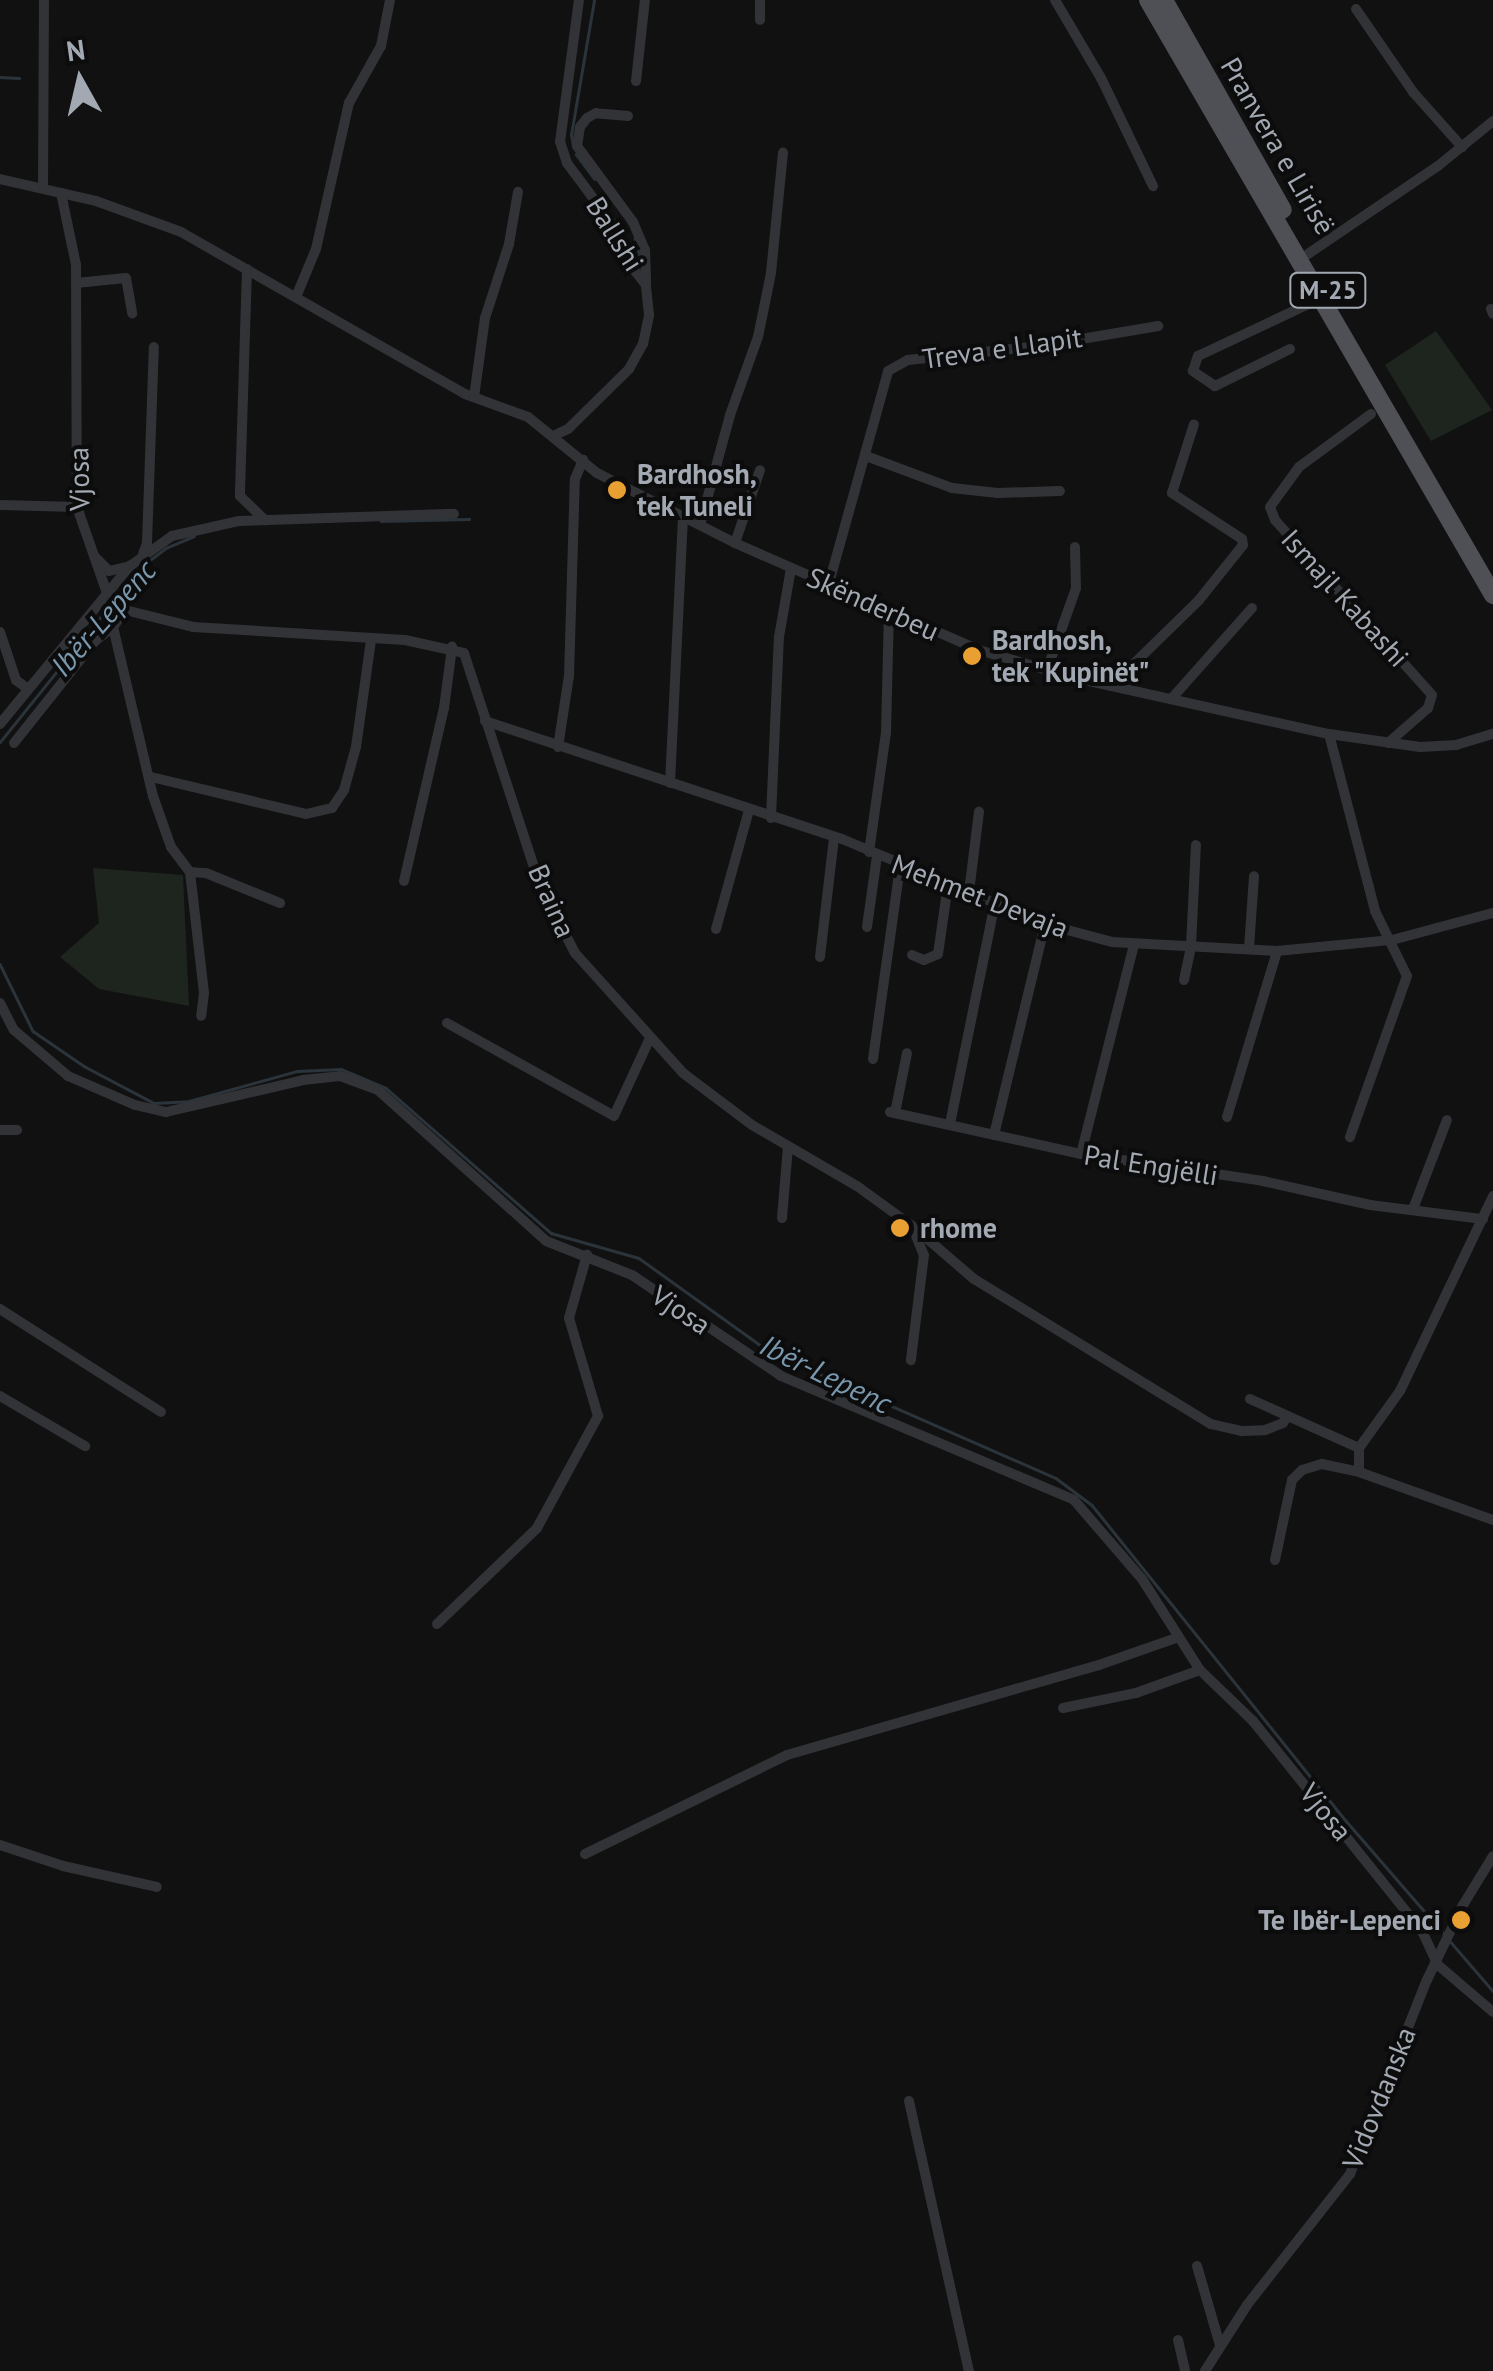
<!DOCTYPE html>
<html>
<head>
<meta charset="utf-8">
<style>
	body { margin:0 }
	#map { position:relative; width:1493px; height:2371px; overflow:hidden; background:#111112; font-family:"PT Sans",sans-serif }
	div>[style] { position:absolute }
	[style*='--x'] { left:calc(var(--x)*1px); top:calc(var(--y)*1px); width:calc(var(--w)*1px); rotate:calc(var(--a)*1deg) }
	.green>* { inset:0; background:#1d251e }
	.stream>* { height:2.5px; margin:-1.25px; padding:0 1.25px; transform-origin:1.25px; border-radius:1.25px; background:#2b343a }
	.street>* { height:10px; margin:-5px; padding:0 5px; transform-origin:5px; border-radius:5px; background:#323337 }
	.primary>* { height:18px; margin:-9px; padding:0 9px; transform-origin:9px; border-radius:9px; background:#4e5056 }
	.dots>* { width:28px; height:28px; translate:-50% -50%; box-sizing:border-box; border:5px solid #0c0c0d; border-radius:50% }
	span { translate:-50% -50%; white-space:nowrap; text-align:center; line-height:1.15; -webkit-text-stroke:8px #0c0c0d; paint-order:stroke }
	.shield-label span { padding:2px 8px; background:#0c0c0d; border:2px solid; border-radius:8px; -webkit-text-stroke-width:0 }
	.shield-label { font-size:25px; color:#a3a9b2; font-weight:700 }
	.street-label { font-size:28px; color:#a3a9b2 }
	.poi-label { font-size:28px; color:#a3a9b2; font-weight:700 }
	.left { translate:0 -50%; text-align:left }
	.right { translate:-100% -50%; text-align:right }
	.water-label { font-size:30px; color:#7a98ad; font-style:italic }
	.north { position:absolute; left:30px; top:30px; width:100px; height:100px; -webkit-text-stroke:8px #0c0c0d; paint-order:stroke; rotate:352deg; font-size:28px; font-weight:700; line-height:40px; text-align:center; color:#a3a9b2 }
	.north::after { content:''; display:block; margin:auto; width:35px; height:45px; background:#a3a9b2; clip-path:polygon(50% 0,100% 100%,50% 72%,0 100%) }
</style>
</head>
<body>
<div id="map">
	<div class="green">
		<i style="clip-path:polygon(1436px 331px,1492px 410px,1431px 441px,1385px 365px)"></i>
		<i style="clip-path:polygon(93px 868px,183px 875px,189px 1006px,99px 989px,60px 957px,99px 923px)"></i>
	</div>
	<div class="stream">
		<i style="--x:0;--y:77;--w:19;--a:3"></i>
		<i style="--x:573;--y:146;--w:11;--a:-100"></i>
		<i style="--x:571;--y:135;--w:137;--a:-80.3"></i>
		<i style="--x:576;--y:154;--w:31;--a:53"></i>
		<i style="--x:635;--y:239;--w:18;--a:74"></i>
		<i style="--x:381;--y:521;--w:88;--a:-1.3"></i>
		<i style="--x:116;--y:598;--w:41;--a:-50.9"></i>
		<i style="--x:142;--y:566;--w:30;--a:-37"></i>
		<i style="--x:166;--y:548;--w:30;--a:-23"></i>
		<i style="--x:0;--y:742;--w:177;--a:-51.2"></i>
		<i style="--x:0;--y:964;--w:75;--a:63.8"></i>
		<i style="--x:33;--y:1031;--w:62;--a:34.5"></i>
		<i style="--x:84;--y:1066;--w:79;--a:27.9"></i>
		<i style="--x:154;--y:1103;--w:35;--a:-3"></i>
		<i style="--x:189;--y:1101;--w:112;--a:-15.5"></i>
		<i style="--x:297;--y:1071;--w:44;--a:-2.6"></i>
		<i style="--x:341;--y:1069;--w:49;--a:22.9"></i>
		<i style="--x:386;--y:1088;--w:220;--a:41.3"></i>
		<i style="--x:551;--y:1233;--w:91;--a:15.9"></i>
		<i style="--x:639;--y:1258;--w:163;--a:35.7"></i>
		<i style="--x:771;--y:1353;--w:311;--a:23.7"></i>
		<i style="--x:1056;--y:1478;--w:45;--a:36.9"></i>
		<i style="--x:1092;--y:1505;--w:399;--a:51.2"></i>
		<i style="--x:1342;--y:1816;--w:157;--a:49.1"></i>
		<i style="--x:1450;--y:1941;--w:66;--a:49.3"></i>
	</div>
	<div class="street">
		<i style="--x:1055;--y:0;--w:91;--a:59.5"></i>
		<i style="--x:1101;--y:78;--w:120;--a:64.3"></i>
		<i style="--x:1356;--y:9;--w:101;--a:55.5"></i>
		<i style="--x:1413;--y:92;--w:74;--a:48.3"></i>
		<i style="--x:760;--y:20;--w:20;--a:-90"></i>
		<i style="--x:636;--y:81;--w:81;--a:-83.7"></i>
		<i style="--x:628;--y:116;--w:32;--a:-175"></i>
		<i style="--x:596;--y:113;--w:10;--a:151"></i>
		<i style="--x:587;--y:118;--w:11;--a:128"></i>
		<i style="--x:580;--y:127;--w:19;--a:99"></i>
		<i style="--x:577;--y:146;--w:94;--a:53.6"></i>
		<i style="--x:633;--y:222;--w:30;--a:67"></i>
		<i style="--x:645;--y:250;--w:34;--a:88"></i>
		<i style="--x:0;--y:179;--w:98;--a:12.9"></i>
		<i style="--x:96;--y:201;--w:90;--a:20"></i>
		<i style="--x:181;--y:232;--w:327;--a:29.7"></i>
		<i style="--x:465;--y:394;--w:67;--a:20.1"></i>
		<i style="--x:528;--y:417;--w:89;--a:39.1"></i>
		<i style="--x:597;--y:473;--w:155;--a:26.9"></i>
		<i style="--x:735;--y:543;--w:266;--a:23.7"></i>
		<i style="--x:979;--y:650;--w:96;--a:16.4"></i>
		<i style="--x:1071;--y:677;--w:264;--a:12.5"></i>
		<i style="--x:1329;--y:734;--w:92;--a:8.1"></i>
		<i style="--x:1420;--y:747;--w:36;--a:-3"></i>
		<i style="--x:1456;--y:745;--w:39;--a:-17"></i>
		<i style="--x:43;--y:188;--w:188;--a:-89.7"></i>
		<i style="--x:61;--y:193;--w:74;--a:78.2"></i>
		<i style="--x:76;--y:265;--w:242;--a:89.8"></i>
		<i style="--x:77;--y:507;--w:91;--a:70.8"></i>
		<i style="--x:107;--y:593;--w:25;--a:43"></i>
		<i style="--x:125;--y:610;--w:70;--a:14"></i>
		<i style="--x:193;--y:627;--w:212;--a:3.5"></i>
		<i style="--x:405;--y:640;--w:60;--a:12.4"></i>
		<i style="--x:464;--y:653;--w:244;--a:71.9"></i>
		<i style="--x:540;--y:885;--w:76;--a:62.8"></i>
		<i style="--x:575;--y:953;--w:161;--a:48"></i>
		<i style="--x:683;--y:1073;--w:86;--a:37"></i>
		<i style="--x:752;--y:1125;--w:121;--a:30.2"></i>
		<i style="--x:857;--y:1186;--w:68;--a:36"></i>
		<i style="--x:912;--y:1226;--w:31;--a:68"></i>
		<i style="--x:924;--y:1255;--w:106;--a:97.1"></i>
		<i style="--x:1308;--y:254;--w:157;--a:-34.1"></i>
		<i style="--x:1438;--y:166;--w:71;--a:-39.3"></i>
		<i style="--x:247;--y:269;--w:227;--a:91.8"></i>
		<i style="--x:240;--y:496;--w:35;--a:44"></i>
		<i style="--x:76;--y:283;--w:50;--a:-5.7"></i>
		<i style="--x:126;--y:278;--w:36;--a:80"></i>
		<i style="--x:296;--y:297;--w:52;--a:-67.4"></i>
		<i style="--x:316;--y:249;--w:150;--a:-77.3"></i>
		<i style="--x:349;--y:103;--w:65;--a:-60.7"></i>
		<i style="--x:381;--y:46;--w:47;--a:-78.9"></i>
		<i style="--x:1491;--y:309;--w:5;--a:68"></i>
		<i style="--x:1290;--y:349;--w:84;--a:153.7"></i>
		<i style="--x:1215;--y:386;--w:27;--a:-146"></i>
		<i style="--x:1193;--y:371;--w:16;--a:-72"></i>
		<i style="--x:1198;--y:356;--w:136;--a:-25.2"></i>
		<i style="--x:474;--y:397;--w:80;--a:-82.1"></i>
		<i style="--x:485;--y:318;--w:78;--a:-72"></i>
		<i style="--x:509;--y:244;--w:53;--a:-80.2"></i>
		<i style="--x:1371;--y:414;--w:89;--a:143.6"></i>
		<i style="--x:1299;--y:467;--w:49;--a:125.9"></i>
		<i style="--x:1270;--y:507;--w:14;--a:69"></i>
		<i style="--x:1275;--y:520;--w:235;--a:48.1"></i>
		<i style="--x:1432;--y:695;--w:14;--a:107"></i>
		<i style="--x:1428;--y:708;--w:53;--a:138.8"></i>
		<i style="--x:553;--y:436;--w:17;--a:-25"></i>
		<i style="--x:568;--y:429;--w:86;--a:-44.5"></i>
		<i style="--x:629;--y:369;--w:29;--a:-61"></i>
		<i style="--x:643;--y:344;--w:30;--a:-78"></i>
		<i style="--x:649;--y:315;--w:30;--a:-96"></i>
		<i style="--x:646;--y:285;--w:23;--a:-128"></i>
		<i style="--x:632;--y:267;--w:45;--a:-113.7"></i>
		<i style="--x:614;--y:226;--w:79;--a:-126.7"></i>
		<i style="--x:567;--y:163;--w:22;--a:-108"></i>
		<i style="--x:560;--y:142;--w:143;--a:-82.4"></i>
		<i style="--x:866;--y:456;--w:92;--a:20.4"></i>
		<i style="--x:952;--y:488;--w:46;--a:6.2"></i>
		<i style="--x:998;--y:493;--w:62;--a:-1.8"></i>
		<i style="--x:0;--y:505;--w:77;--a:1.5"></i>
		<i style="--x:700;--y:525;--w:114;--a:-74.7"></i>
		<i style="--x:730;--y:415;--w:83;--a:-70.3"></i>
		<i style="--x:758;--y:337;--w:65;--a:-78.5"></i>
		<i style="--x:771;--y:273;--w:121;--a:-84.3"></i>
		<i style="--x:735;--y:543;--w:77;--a:-71.1"></i>
		<i style="--x:143;--y:554;--w:12;--a:-70"></i>
		<i style="--x:147;--y:543;--w:196;--a:-88"></i>
		<i style="--x:94;--y:556;--w:21;--a:45"></i>
		<i style="--x:109;--y:571;--w:22;--a:-13"></i>
		<i style="--x:829;--y:583;--w:220;--a:-74.4"></i>
		<i style="--x:888;--y:371;--w:23;--a:-29"></i>
		<i style="--x:908;--y:360;--w:133;--a:-6.1"></i>
		<i style="--x:1040;--y:346;--w:120;--a:-9.6"></i>
		<i style="--x:125;--y:610;--w:21;--a:125"></i>
		<i style="--x:113;--y:627;--w:174;--a:76.7"></i>
		<i style="--x:153;--y:796;--w:54;--a:70.6"></i>
		<i style="--x:171;--y:847;--w:31;--a:53"></i>
		<i style="--x:190;--y:872;--w:122;--a:83.4"></i>
		<i style="--x:204;--y:993;--w:23;--a:97"></i>
		<i style="--x:0;--y:632;--w:51;--a:71.6"></i>
		<i style="--x:16;--y:680;--w:15;--a:37"></i>
		<i style="--x:1047;--y:670;--w:87;--a:-70.5"></i>
		<i style="--x:1076;--y:588;--w:41;--a:-91.4"></i>
		<i style="--x:1111;--y:686;--w:123;--a:-44.3"></i>
		<i style="--x:1199;--y:600;--w:70;--a:-51.3"></i>
		<i style="--x:1243;--y:545;--w:6;--a:-99"></i>
		<i style="--x:1242;--y:539;--w:84;--a:-146.7"></i>
		<i style="--x:1172;--y:493;--w:72;--a:-72.3"></i>
		<i style="--x:1173;--y:697;--w:119;--a:-48.4"></i>
		<i style="--x:485;--y:721;--w:376;--a:18.3"></i>
		<i style="--x:842;--y:839;--w:220;--a:22.7"></i>
		<i style="--x:1045;--y:924;--w:69;--a:15"></i>
		<i style="--x:1112;--y:942;--w:165;--a:3.1"></i>
		<i style="--x:1277;--y:951;--w:116;--a:-5.5"></i>
		<i style="--x:1392;--y:940;--w:105;--a:-15"></i>
		<i style="--x:0;--y:724;--w:205;--a:-50.6"></i>
		<i style="--x:130;--y:566;--w:52;--a:-35.5"></i>
		<i style="--x:172;--y:536;--w:69;--a:-12.6"></i>
		<i style="--x:239;--y:521;--w:215;--a:-1.9"></i>
		<i style="--x:1329;--y:734;--w:183;--a:75.4"></i>
		<i style="--x:1375;--y:911;--w:72;--a:63.8"></i>
		<i style="--x:1407;--y:976;--w:171;--a:109.5"></i>
		<i style="--x:14;--y:743;--w:130;--a:-51.5"></i>
		<i style="--x:95;--y:641;--w:23;--a:-38"></i>
		<i style="--x:558;--y:747;--w:72;--a:-81.2"></i>
		<i style="--x:569;--y:676;--w:197;--a:-88.3"></i>
		<i style="--x:575;--y:479;--w:21;--a:-67"></i>
		<i style="--x:151;--y:777;--w:159;--a:13.4"></i>
		<i style="--x:306;--y:814;--w:27;--a:-13"></i>
		<i style="--x:332;--y:808;--w:22;--a:-56"></i>
		<i style="--x:344;--y:790;--w:45;--a:-74.4"></i>
		<i style="--x:356;--y:747;--w:108;--a:-82"></i>
		<i style="--x:670;--y:783;--w:266;--a:-87.2"></i>
		<i style="--x:771;--y:818;--w:181;--a:-87.5"></i>
		<i style="--x:779;--y:637;--w:70;--a:-80.1"></i>
		<i style="--x:869;--y:852;--w:120;--a:-81.9"></i>
		<i style="--x:886;--y:733;--w:123;--a:-88.6"></i>
		<i style="--x:190;--y:872;--w:16;--a:4"></i>
		<i style="--x:206;--y:873;--w:80;--a:22.1"></i>
		<i style="--x:404;--y:881;--w:178;--a:-77"></i>
		<i style="--x:444;--y:708;--w:62;--a:-82.5"></i>
		<i style="--x:969;--y:892;--w:81;--a:-82.9"></i>
		<i style="--x:867;--y:927;--w:72;--a:-82"></i>
		<i style="--x:716;--y:929;--w:123;--a:-74.5"></i>
		<i style="--x:1249;--y:948;--w:72;--a:-86"></i>
		<i style="--x:912;--y:955;--w:13;--a:23"></i>
		<i style="--x:924;--y:960;--w:15;--a:-23"></i>
		<i style="--x:938;--y:954;--w:70;--a:-81.8"></i>
		<i style="--x:820;--y:957;--w:121;--a:-83.3"></i>
		<i style="--x:1184;--y:980;--w:35;--a:-78"></i>
		<i style="--x:1191;--y:946;--w:101;--a:-87.2"></i>
		<i style="--x:0;--y:1003;--w:30;--a:63"></i>
		<i style="--x:14;--y:1030;--w:71;--a:40.4"></i>
		<i style="--x:68;--y:1076;--w:73;--a:23.4"></i>
		<i style="--x:135;--y:1105;--w:32;--a:13"></i>
		<i style="--x:166;--y:1112;--w:141;--a:-13.1"></i>
		<i style="--x:303;--y:1080;--w:37;--a:-6"></i>
		<i style="--x:340;--y:1076;--w:40;--a:20.2"></i>
		<i style="--x:378;--y:1090;--w:226;--a:41.9"></i>
		<i style="--x:546;--y:1241;--w:92;--a:21.6"></i>
		<i style="--x:632;--y:1275;--w:180;--a:34.1"></i>
		<i style="--x:781;--y:1376;--w:318;--a:22.9"></i>
		<i style="--x:1074;--y:1500;--w:104;--a:49.3"></i>
		<i style="--x:1142;--y:1579;--w:108;--a:57.5"></i>
		<i style="--x:1200;--y:1670;--w:74;--a:43.9"></i>
		<i style="--x:1253;--y:1721;--w:270;--a:51.2"></i>
		<i style="--x:1422;--y:1931;--w:38;--a:65"></i>
		<i style="--x:1438;--y:1965;--w:72;--a:40.5"></i>
		<i style="--x:447;--y:1023;--w:191;--a:29.1"></i>
		<i style="--x:614;--y:1116;--w:86;--a:-65.2"></i>
		<i style="--x:873;--y:1059;--w:194;--a:-82"></i>
		<i style="--x:890;--y:1112;--w:196;--a:12.4"></i>
		<i style="--x:1081;--y:1154;--w:184;--a:8.4"></i>
		<i style="--x:1263;--y:1181;--w:110;--a:12.6"></i>
		<i style="--x:1370;--y:1205;--w:114;--a:7.1"></i>
		<i style="--x:895;--y:1113;--w:61;--a:-78.7"></i>
		<i style="--x:1227;--y:1117;--w:173;--a:-73.2"></i>
		<i style="--x:951;--y:1119;--w:221;--a:-78.5"></i>
		<i style="--x:0;--y:1130;--w:17;--a:0"></i>
		<i style="--x:994;--y:1135;--w:217;--a:-76.4"></i>
		<i style="--x:1081;--y:1154;--w:217;--a:-75.8"></i>
		<i style="--x:1413;--y:1209;--w:95;--a:-69.1"></i>
		<i style="--x:782;--y:1218;--w:72;--a:-85.2"></i>
		<i style="--x:917;--y:1230;--w:75;--a:40.7"></i>
		<i style="--x:974;--y:1279;--w:278;--a:31.5"></i>
		<i style="--x:1211;--y:1424;--w:32;--a:13"></i>
		<i style="--x:1242;--y:1431;--w:23;--a:-2"></i>
		<i style="--x:1265;--y:1430;--w:19;--a:-21"></i>
		<i style="--x:1283;--y:1423;--w:8;--a:-60"></i>
		<i style="--x:0;--y:1309;--w:191;--a:32.6"></i>
		<i style="--x:0;--y:1396;--w:99;--a:30.5"></i>
		<i style="--x:1250;--y:1399;--w:120;--a:24.2"></i>
		<i style="--x:1359;--y:1472;--w:24;--a:-90"></i>
		<i style="--x:1359;--y:1448;--w:70;--a:-54.3"></i>
		<i style="--x:1400;--y:1391;--w:216;--a:-64.5"></i>
		<i style="--x:1275;--y:1560;--w:82;--a:-78"></i>
		<i style="--x:1292;--y:1480;--w:14;--a:-45"></i>
		<i style="--x:1302;--y:1470;--w:21;--a:-17"></i>
		<i style="--x:1322;--y:1464;--w:38;--a:12"></i>
		<i style="--x:1359;--y:1472;--w:142;--a:19.7"></i>
		<i style="--x:437;--y:1624;--w:139;--a:-43.8"></i>
		<i style="--x:537;--y:1528;--w:128;--a:-61.4"></i>
		<i style="--x:598;--y:1416;--w:102;--a:-106.5"></i>
		<i style="--x:569;--y:1318;--w:66;--a:-74.1"></i>
		<i style="--x:1063;--y:1708;--w:75;--a:-11.6"></i>
		<i style="--x:1136;--y:1693;--w:68;--a:-19.8"></i>
		<i style="--x:0;--y:1845;--w:66;--a:18.4"></i>
		<i style="--x:63;--y:1866;--w:96;--a:12.6"></i>
		<i style="--x:585;--y:1854;--w:225;--a:-26.1"></i>
		<i style="--x:787;--y:1755;--w:325;--a:-16.1"></i>
		<i style="--x:1099;--y:1665;--w:82;--a:-19.3"></i>
		<i style="--x:909;--y:2101;--w:277;--a:77.5"></i>
		<i style="--x:1197;--y:2266;--w:82;--a:73.8"></i>
		<i style="--x:1178;--y:2340;--w:32;--a:77"></i>
		<i style="--x:1205;--y:2371;--w:78;--a:-57.5"></i>
		<i style="--x:1247;--y:2305;--w:167;--a:-51.8"></i>
		<i style="--x:1350;--y:2174;--w:209;--a:-68.4"></i>
		<i style="--x:1427;--y:1980;--w:83;--a:-64.4"></i>
		<i style="--x:1463;--y:1905;--w:57;--a:-58.5"></i>
	</div>
	<div class="primary">
		<i style="--x:1148;--y:0;--w:688;--a:59.89"></i>
		<i style="--x:1164;--y:0;--w:241;--a:60.5"></i>
	</div>
	<div class="dots">
		<i style="left:617px;top:490px;background:#e9a032"></i>
		<i style="left:972px;top:656px;background:#e9a032"></i>
		<i style="left:900px;top:1228px;background:#e9a032"></i>
		<i style="left:1461px;top:1920px;background:#e9a032"></i>
	</div>
	<div class="shield-label">
		<span style="left:1328px;top:290px">M-25</span>
	</div>
	<div class="street-label">
		<span style="left:1278px;top:146px;rotate:60deg">Pranvera e Lirisë</span>
		<span style="left:615px;top:234px;rotate:58deg">Ballshi</span>
		<span style="left:1002px;top:348px;rotate:-8deg">Treva e Llapit</span>
		<span style="left:79px;top:479px;rotate:-91deg">Vjosa</span>
		<span style="left:1345px;top:598px;rotate:48deg">Ismajl Kabashi</span>
		<span style="left:873px;top:604px;rotate:24deg">Skënderbeu</span>
		<span style="left:980px;top:896px;rotate:21deg">Mehmet Devaja</span>
		<span style="left:552px;top:901px;rotate:66deg">Braina</span>
		<span style="left:1151px;top:1165px;rotate:9deg">Pal Engjëlli</span>
		<span style="left:681px;top:1310px;rotate:34deg">Vjosa</span>
		<span style="left:1326px;top:1812px;rotate:51deg">Vjosa</span>
		<span style="left:1379px;top:2098px;rotate:-68deg">Vidovdanska</span>
	</div>
	<div class="poi-label">
		<span class="left" style="left:637px;top:490px">Bardhosh,<br>tek Tuneli</span>
		<span class="left" style="left:992px;top:656px">Bardhosh,<br>tek "Kupinët"</span>
		<span class="left" style="left:920px;top:1228px">rhome</span>
		<span class="right" style="left:1441px;top:1920px">Te Ibër-Lepenci</span>
	</div>
	<div class="water-label">
		<span style="left:103px;top:618px;rotate:-49deg">Ibër-Lepenc</span>
		<span style="left:826px;top:1374px;rotate:26deg">Ibër-Lepenc</span>
	</div>
	<div class="north">N</div>
</div>
</body>
</html>
